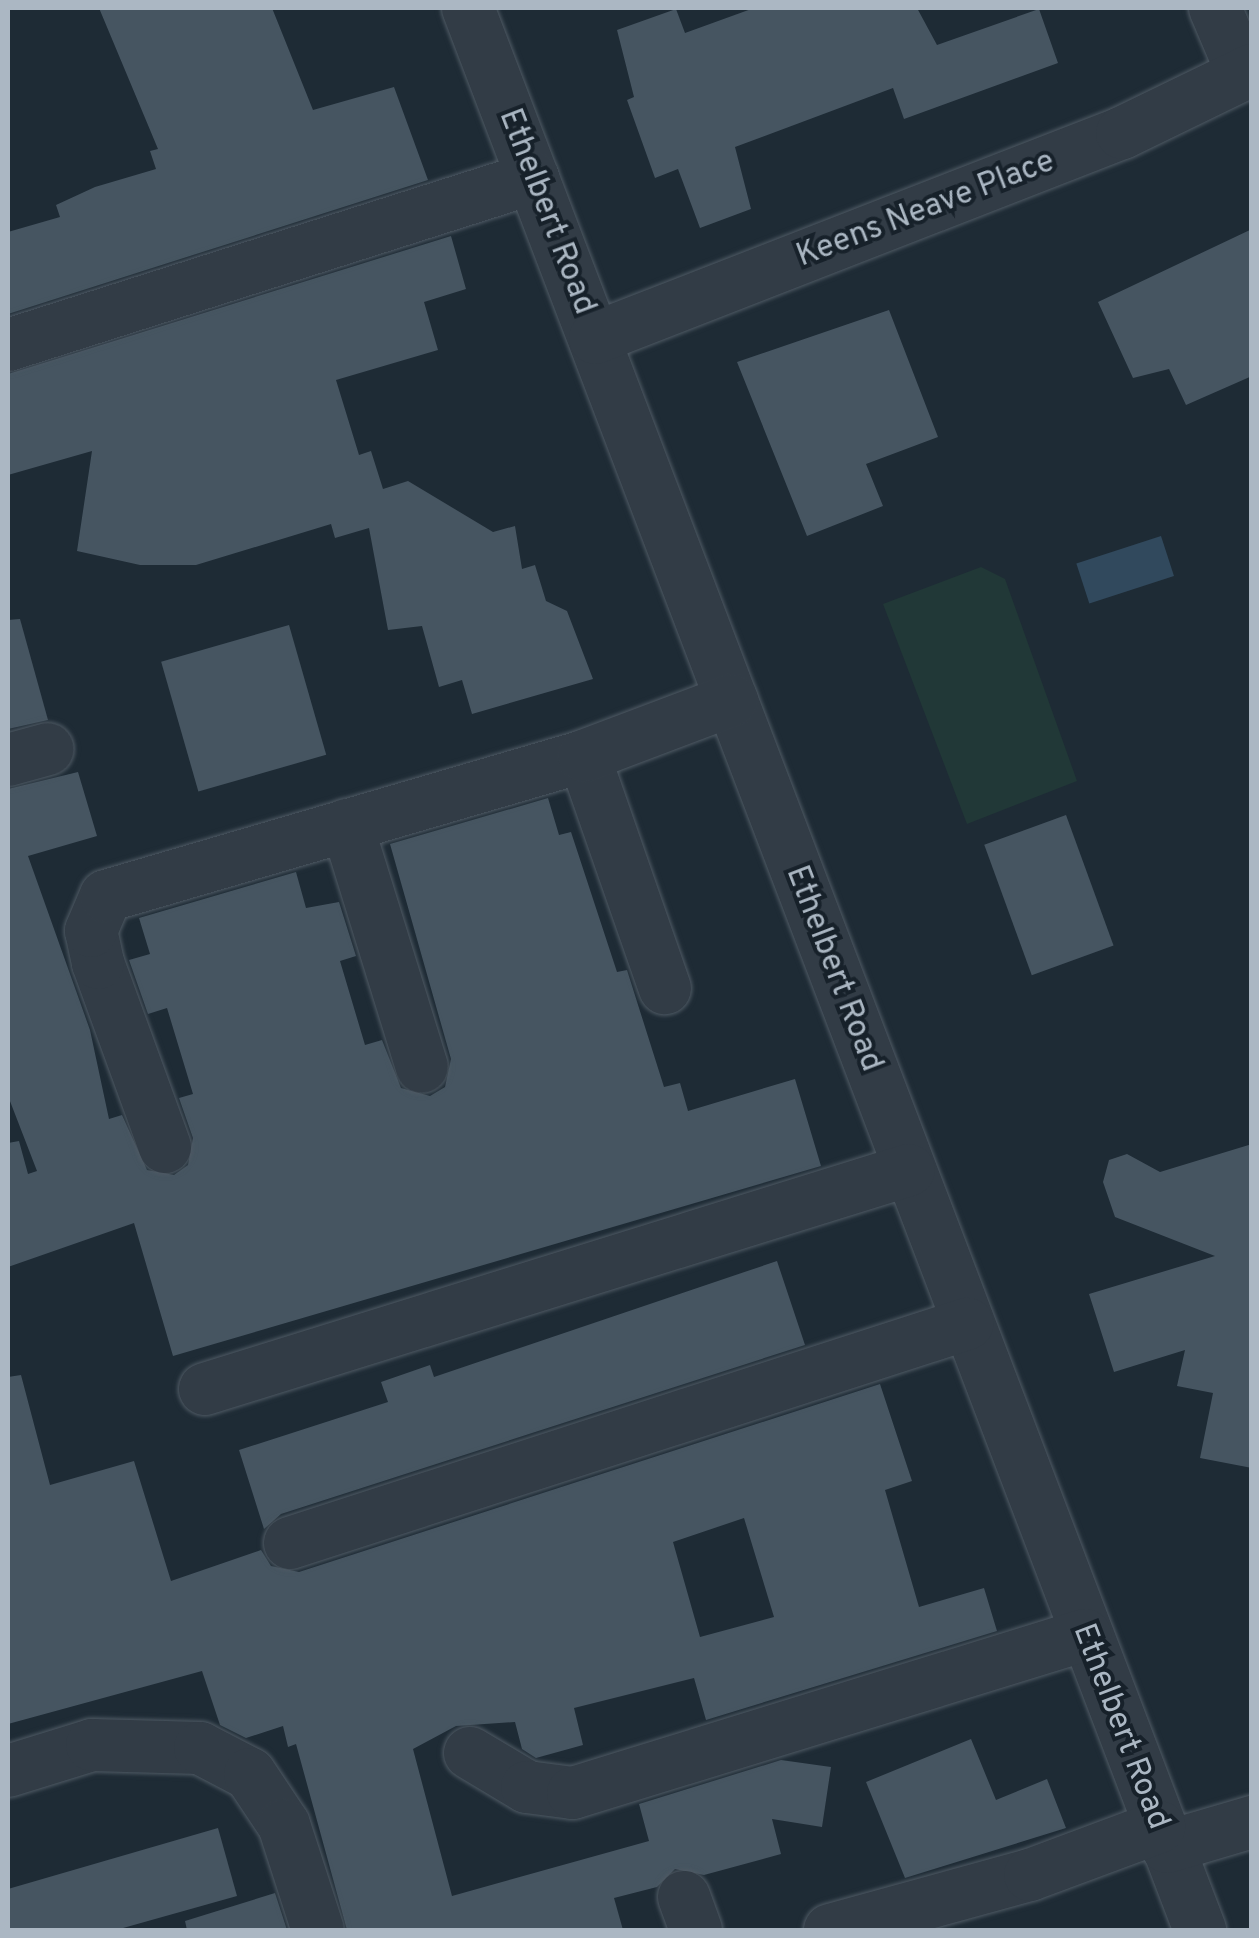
<!DOCTYPE html>
<html>
<head>
<meta charset="utf-8">
<style>
	body { margin:0 }
	#map { position:relative; width:1259px; height:1938px; overflow:hidden; background:#1e2b35; font-family:Overpass,sans-serif }
	div>[style] { position:absolute }
	[style*='--x'] { left:calc(var(--x)*1px); top:calc(var(--y)*1px); width:calc(var(--w)*1px); rotate:calc(var(--a)*1deg) }
	.green>* { inset:0; background:#213837 }
	.water>* { inset:0; background:#31495d; transform-origin:0 0 }
	.building>* { inset:0; background:#465561; transform-origin:0 0 }
	.roads { filter:drop-shadow(0 0 2px #4f5a64) drop-shadow(0 0 2px #4f5a64) }
	.minor>* { height:52px; margin:-26px; padding:0 26px; transform-origin:26px; border-radius:26px; background:#323c46 }
	span { translate:-50% -50%; white-space:nowrap; text-align:center; line-height:1.15; -webkit-text-stroke:8px #17212a; paint-order:stroke }
	.street-label { font-size:32px; color:#abb7c3 }
	.frame { position:absolute; inset:0; border:10px solid #abb7c3; pointer-events:none }
</style>
</head>
<body>
<div id="map">
	<div class="green">
		<i style="clip-path:polygon(981px 567px,1005px 579px,1077px 781px,967px 824px,883px 604px)"></i>
	</div>
	<div class="water">
		<i style="left:1161px;top:536px;width:42px;height:89px;rotate:72deg"></i>
	</div>
	<div class="building">
		<i style="clip-path:polygon(99px 8px,272px 8px,313px 110px,394px 87px,428px 180px,8px 314px,8px 232px,60px 217px,56px 205px,95px 187px,156px 169px,150px 151px,158px 149px)"></i>
		<i style="clip-path:polygon(754px 8px,917px 8px,937px 45px,1039px 9px,1058px 63px,904px 119px,893px 88px,735px 147px,751px 209px,700px 228px,678px 169px,655px 178px,627px 100px,634px 97px,617px 30px,676px 9px,685px 33px)"></i>
		<i style="clip-path:polygon(1252px 229px,1252px 376px,1186px 405px,1169px 369px,1133px 378px,1098px 302px)"></i>
		<i style="clip-path:polygon(451px 236px,466px 289px,424px 302px,438px 350px,336px 380px,359px 455px,371px 451px,383px 489px,408px 481px,493px 532px,515px 526px,522px 569px,535px 565px,546px 601px,567px 611px,593px 679px,472px 714px,462px 680px,439px 687px,422px 626px,388px 630px,369px 528px,335px 538px,331px 524px,196px 565px,140px 565px,77px 551px,92px 451px,8px 475px,8px 374px)"></i>
		<i style="clip-path:polygon(889px 310px,938px 437px,866px 464px,883px 506px,807px 536px,737px 362px)"></i>
		<i style="clip-path:polygon(20px 619px,48px 720px,8px 729px,8px 620px)"></i>
		<i style="left:289px;top:625px;width:135px;height:133px;rotate:74deg"></i>
		<i style="clip-path:polygon(78px 772px,97px 836px,28px 856px,90px 1030px,109px 1119px,122px 1115px,147px 1170px,174px 1175px,188px 1165px,193px 1138px,179px 1098px,193px 1094px,167px 1008px,148px 1014px,129px 960px,150px 954px,139px 918px,296px 872px,306px 908px,339px 902px,356px 956px,340px 961px,365px 1045px,382px 1040px,401px 1088px,430px 1096px,445px 1087px,451px 1059px,390px 844px,548px 798px,559px 835px,571px 832px,617px 972px,627px 970px,664px 1087px,680px 1083px,688px 1111px,795px 1079px,821px 1166px,173px 1356px,134px 1223px,8px 1267px,8px 1143px,19px 1141px,28px 1174px,37px 1171px,8px 1096px,8px 789px)"></i>
		<i style="left:1066px;top:815px;width:139px;height:87px;rotate:70deg"></i>
		<i style="clip-path:polygon(1252px 1144px,1252px 1468px,1200px 1458px,1213px 1393px,1177px 1386px,1185px 1350px,1114px 1372px,1089px 1294px,1215px 1256px,1115px 1217px,1103px 1182px,1109px 1160px,1127px 1154px,1160px 1172px)"></i>
		<i style="clip-path:polygon(777px 1261px,805px 1345px,281px 1514px,264px 1529px,239px 1450px,388px 1402px,381px 1382px,430px 1365px,434px 1377px)"></i>
		<i style="clip-path:polygon(evenodd,21px 1375px,50px 1485px,134px 1461px,171px 1581px,261px 1550px,271px 1566px,299px 1572px,880px 1384px,912px 1481px,885px 1490px,919px 1607px,984px 1588px,997px 1631px,706px 1720px,694px 1678px,574px 1708px,583px 1745px,536px 1758px,522px 1749px,515px 1722px,456px 1726px,413px 1749px,452px 1896px,649px 1841px,639px 1804px,781px 1760px,831px 1767px,822px 1827px,772px 1819px,781px 1854px,704px 1875px,675px 1869px,657px 1887px,614px 1898px,623px 1930px,347px 1930px,296px 1744px,288px 1747px,283px 1726px,246px 1738px,220px 1725px,202px 1671px,8px 1724px,8px 1377px,21px 1375px,744px 1518px,774px 1617px,700px 1637px,673px 1542px,744px 1518px)"></i>
		<i style="clip-path:polygon(971px 1739px,996px 1800px,1047px 1779px,1066px 1828px,905px 1878px,866px 1782px)"></i>
		<i style="clip-path:polygon(218px 1828px,237px 1896px,116px 1930px,8px 1930px,8px 1889px)"></i>
		<i style="clip-path:polygon(275px 1893px,287px 1930px,187px 1930px,185px 1921px)"></i>
	</div>
	<div class="roads">
		<div class="minor">
			<i style="--x:468;--y:8;--w:2057;--a:69.15"></i>
			<i style="--x:1215;--y:8;--w:72;--a:67"></i>
			<i style="--x:595;--y:338;--w:565;--a:-21.26"></i>
			<i style="--x:1122;--y:133;--w:144;--a:-25.9"></i>
			<i style="--x:8;--y:345;--w:551;--a:-17.65"></i>
			<i style="--x:584;--y:756;--w:246;--a:70.8"></i>
			<i style="--x:8;--y:760;--w:41;--a:-15.4"></i>
			<i style="--x:347;--y:825;--w:253;--a:72.8"></i>
			<i style="--x:165;--y:1147;--w:196;--a:-110"></i>
			<i style="--x:98;--y:963;--w:33;--a:-102"></i>
			<i style="--x:91;--y:931;--w:38;--a:-67"></i>
			<i style="--x:106;--y:896;--w:498;--a:-16.3"></i>
			<i style="--x:584;--y:756;--w:158;--a:-20.7"></i>
			<i style="--x:205;--y:1389;--w:737;--a:-17.28"></i>
			<i style="--x:290;--y:1543;--w:712;--a:-17.93"></i>
			<i style="--x:470;--y:1753;--w:66;--a:30.8"></i>
			<i style="--x:527;--y:1787;--w:46;--a:7.4"></i>
			<i style="--x:573;--y:1793;--w:536;--a:-17.15"></i>
			<i style="--x:8;--y:1771;--w:88;--a:-17.2"></i>
			<i style="--x:92;--y:1745;--w:108;--a:1.6"></i>
			<i style="--x:200;--y:1748;--w:56;--a:27.5"></i>
			<i style="--x:250;--y:1774;--w:61;--a:56.3"></i>
			<i style="--x:284;--y:1825;--w:110;--a:72.1"></i>
			<i style="--x:1167;--y:1847;--w:89;--a:-16.4"></i>
			<i style="--x:684;--y:1897;--w:35;--a:70"></i>
			<i style="--x:830;--y:1930;--w:207;--a:-15.4"></i>
			<i style="--x:1030;--y:1875;--w:138;--a:-20.4"></i>
		</div>
	</div>
	<div class="street-label">
		<span style="left:926px;top:210px;rotate:-21deg">Keens Neave Place</span>
		<span style="left:546px;top:212px;rotate:69deg">Ethelbert Road</span>
		<span style="left:833px;top:969px;rotate:69deg">Ethelbert Road</span>
		<span style="left:1120px;top:1727px;rotate:69deg">Ethelbert Road</span>
	</div>
	<div class="frame"></div>
</div>
</body>
</html>
